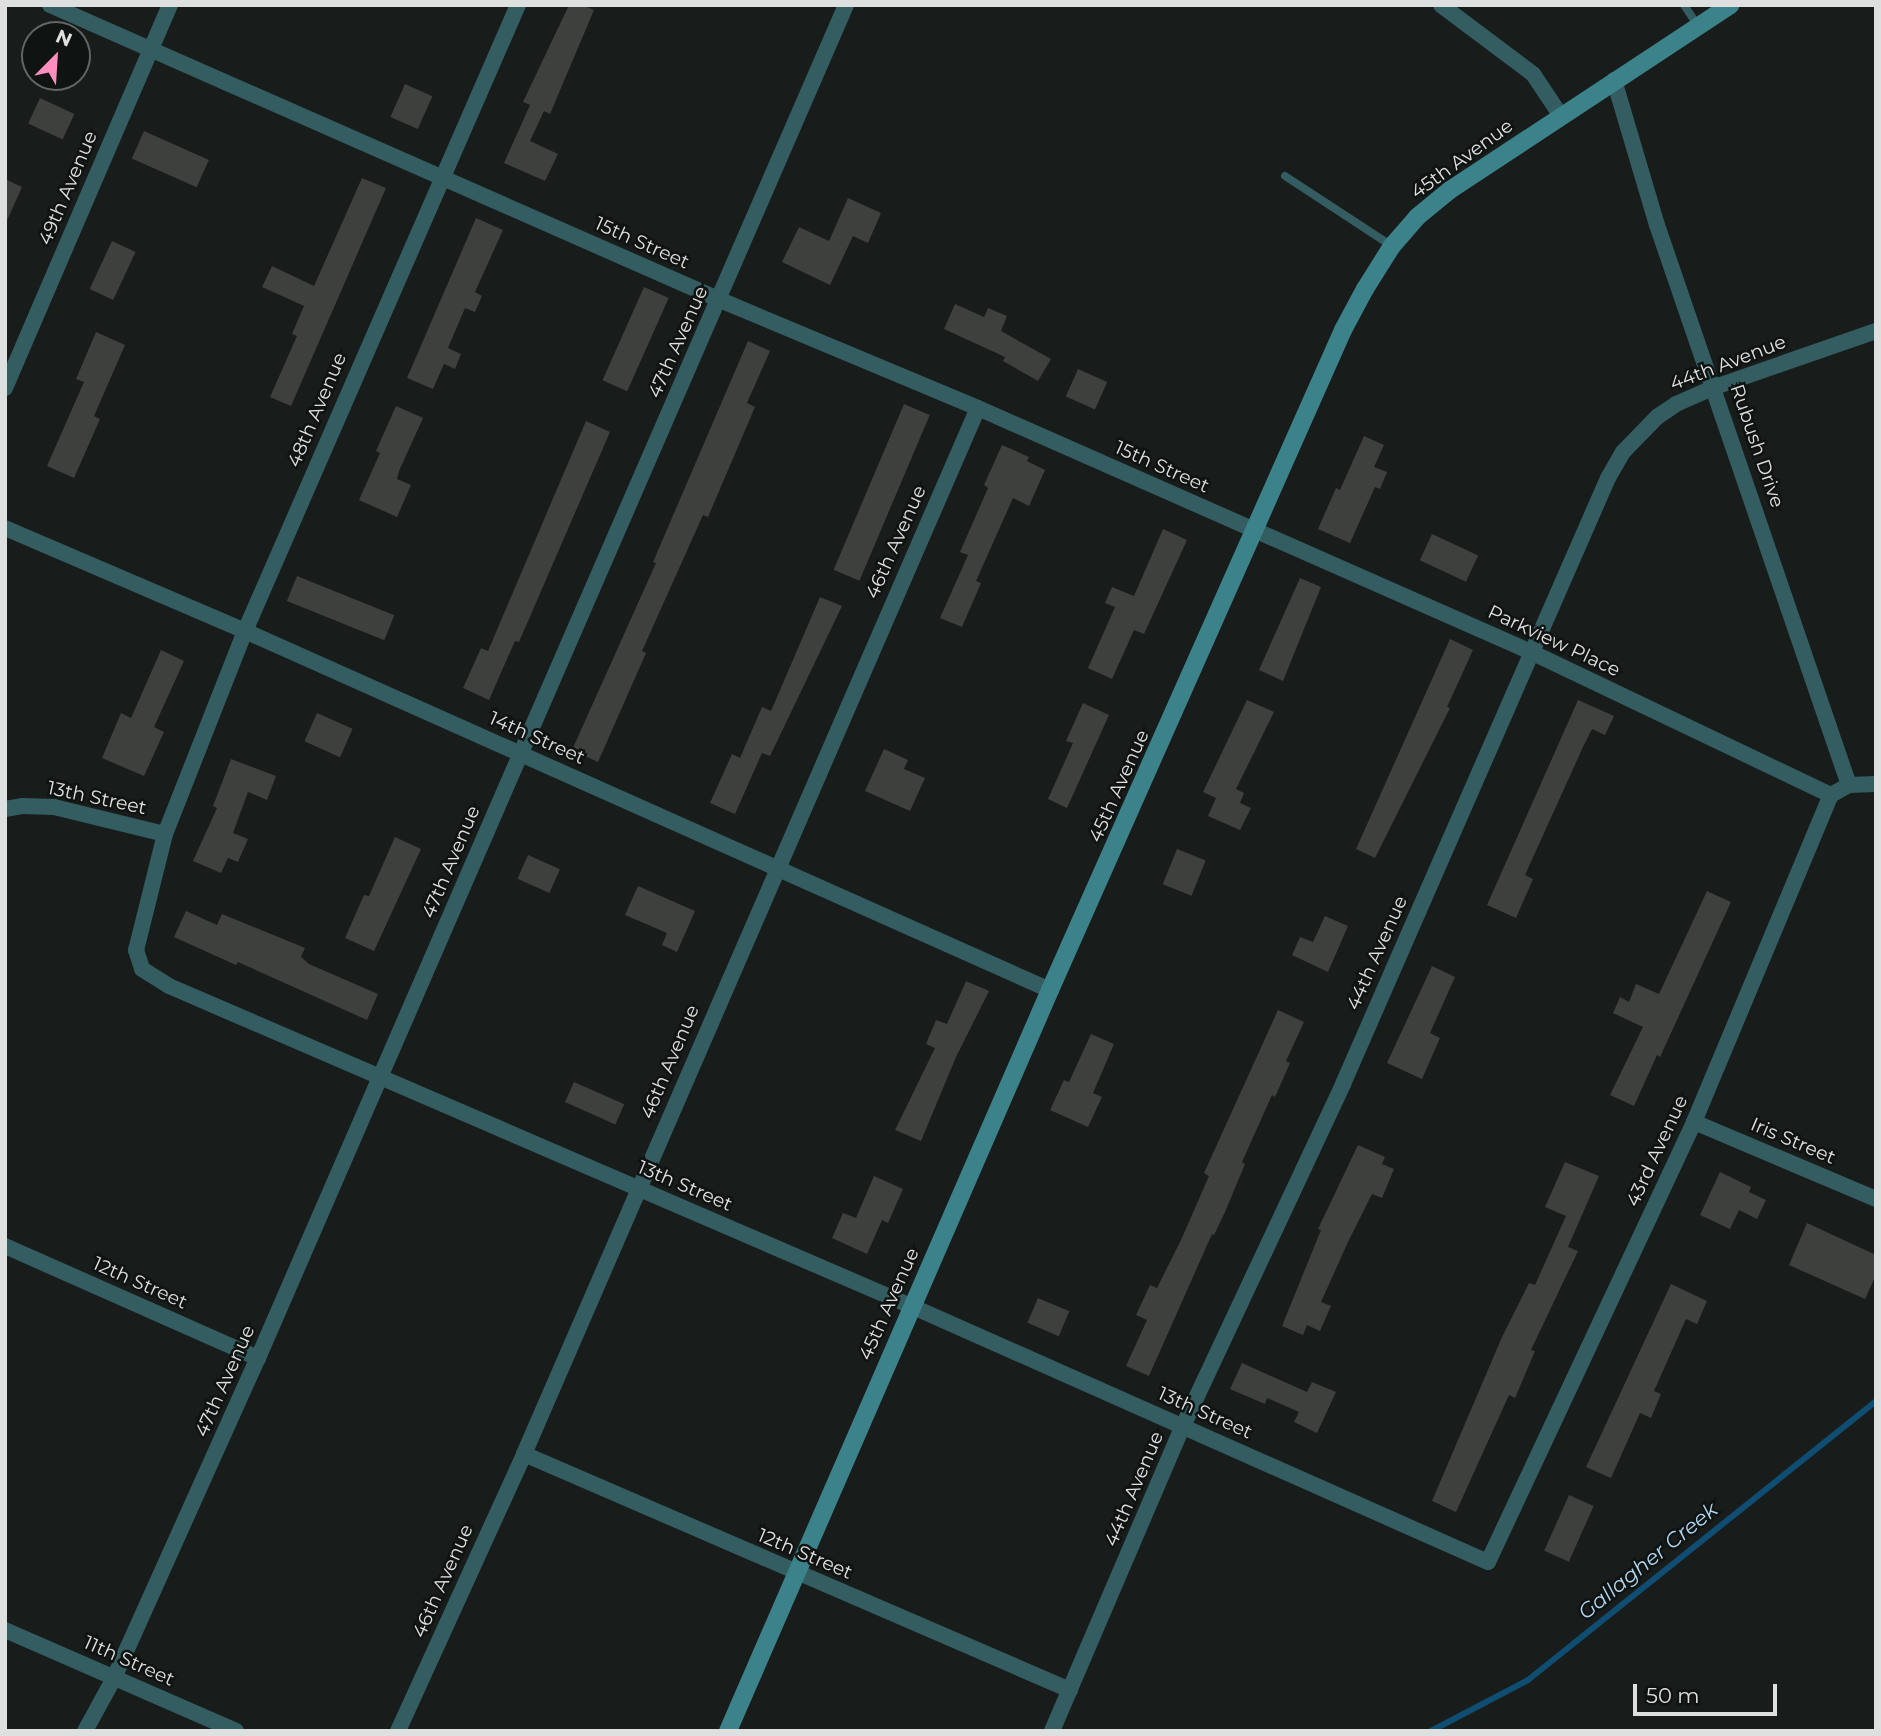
<!DOCTYPE html>
<html>
<head>
<meta charset="utf-8">
<style>
	body { margin:0 }
	#map { position:relative; width:1881px; height:1736px; overflow:hidden; background:#181c1a; font-family:Montserrat,sans-serif }
	div>[style] { position:absolute }
	[style*='--x'] { left:calc(var(--x)*1px); top:calc(var(--y)*1px); width:calc(var(--w)*1px); rotate:calc(var(--a)*1deg) }
	.stream>* { height:6px; margin:-3px; padding:0 3px; transform-origin:3px; border-radius:3px; background:#0f4e72 }
	.building>* { inset:0; background:#3d403c; transform-origin:0 0 }
	.lane>* { height:8px; margin:-4px; padding:0 4px; transform-origin:4px; border-radius:4px; background:#335d61 }
	.street>* { height:16px; margin:-8px; padding:0 8px; transform-origin:8px; border-radius:8px; background:#335d61 }
	.secondary>* { height:18px; margin:-9px; padding:0 9px; transform-origin:9px; border-radius:9px; background:#3b828a }
	span { translate:-50% -50%; white-space:nowrap; text-align:center; line-height:1.15; -webkit-text-stroke:5px #0f1311; paint-order:stroke }
	.street-label { font-size:19px; color:#dde0df }
	.water-label { font-size:21px; color:#b1d6f1; font-style:italic }
	.frame { position:absolute; inset:0; border:7px solid #dde0df; pointer-events:none }
	.north { position:absolute; left:21px; top:21px; width:70px; height:70px; box-sizing:border-box; background:#0f1311; border:2px solid #616563; border-radius:50%; rotate:24deg; font-size:19px; font-weight:700; line-height:28px; text-align:center; color:#dde0df }
	.north::after { content:''; display:block; margin:auto; width:24px; height:32px; background:#fe8ebd; clip-path:polygon(50% 0,100% 100%,50% 72%,0 100%) }
	.scale { position:absolute; left:1633px; top:1684px; width:144px; height:32px; box-sizing:border-box; border:4px solid #dde0df; border-top:0; padding-left:9px; font-size:21px; line-height:24px; white-space:nowrap; color:#dde0df; -webkit-text-stroke:5px #0f1311; paint-order:stroke }
</style>
</head>
<body>
<div id="map">
	<div class="stream">
		<i style="--x:1431;--y:1731;--w:110;--a:-27.7"></i>
		<i style="--x:1528;--y:1680;--w:446;--a:-38.7"></i>
	</div>
	<div class="building">
		<i style="clip-path:polygon(569px 5px,583px 5px,594px 10px,550px 114px,544px 111px,530px 141px,558px 154px,545px 181px,504px 163px,530px 105px,523px 102px)"></i>
		<i style="left:405px;top:84px;width:30px;height:36px;rotate:24deg"></i>
		<i style="left:40px;top:98px;width:38px;height:28px;rotate:25deg"></i>
		<i style="left:144px;top:131px;width:71px;height:30px;rotate:24deg"></i>
		<i style="clip-path:polygon(362px 178px,386px 188px,291px 406px,270px 397px,297px 336px,292px 334px,304px 306px,262px 287px,272px 266px,314px 286px)"></i>
		<i style="clip-path:polygon(5px 179px,22px 187px,5px 225px)"></i>
		<i style="clip-path:polygon(848px 198px,881px 213px,868px 243px,853px 236px,830px 285px,782px 262px,799px 227px,829px 241px)"></i>
		<i style="clip-path:polygon(476px 218px,503px 230px,475px 292px,482px 296px,475px 312px,465px 308px,448px 348px,461px 354px,455px 369px,444px 364px,433px 389px,407px 378px)"></i>
		<i style="left:112px;top:241px;width:26px;height:53px;rotate:25deg"></i>
		<i style="left:644px;top:287px;width:27px;height:102px;rotate:24deg"></i>
		<i style="clip-path:polygon(955px 304px,984px 317px,988px 308px,1007px 316px,1001px 331px,1051px 359px,1038px 381px,1003px 361px,1005px 357px,944px 329px)"></i>
		<i style="clip-path:polygon(96px 332px,125px 345px,94px 416px,100px 419px,74px 478px,47px 466px,84px 382px,76px 379px)"></i>
		<i style="clip-path:polygon(748px 341px,770px 351px,747px 403px,755px 407px,708px 517px,703px 515px,642px 651px,646px 653px,598px 762px,572px 750px,656px 563px,653px 562px)"></i>
		<i style="left:1078px;top:369px;width:32px;height:30px;rotate:24deg"></i>
		<i style="left:904px;top:404px;width:28px;height:180px;rotate:23deg"></i>
		<i style="clip-path:polygon(396px 406px,423px 418px,399px 471px,397px 479px,411px 485px,397px 517px,359px 500px,380px 453px,376px 451px)"></i>
		<i style="clip-path:polygon(586px 421px,610px 432px,519px 642px,515px 641px,489px 700px,463px 688px,481px 648px,488px 651px)"></i>
		<i style="clip-path:polygon(1364px 436px,1384px 445px,1374px 467px,1387px 472px,1380px 489px,1375px 487px,1350px 543px,1318px 529px,1336px 488px,1340px 490px)"></i>
		<i style="clip-path:polygon(1002px 445px,1029px 457px,1027px 461px,1045px 470px,1029px 506px,1013px 498px,976px 581px,981px 583px,962px 627px,940px 618px,968px 555px,960px 552px,988px 488px,984px 485px)"></i>
		<i style="clip-path:polygon(1163px 529px,1187px 540px,1144px 634px,1134px 630px,1112px 679px,1088px 668px,1115px 607px,1105px 603px,1112px 587px,1134px 596px)"></i>
		<i style="left:1432px;top:534px;width:51px;height:29px;rotate:25deg"></i>
		<i style="left:297px;top:576px;width:105px;height:27px;rotate:22deg"></i>
		<i style="clip-path:polygon(1300px 578px,1321px 587px,1283px 681px,1259px 670px)"></i>
		<i style="clip-path:polygon(820px 597px,842px 606px,770px 756px,762px 753px,735px 814px,710px 803px,732px 754px,740px 758px,762px 707px,771px 711px)"></i>
		<i style="clip-path:polygon(1450px 639px,1473px 650px,1447px 707px,1450px 708px,1375px 858px,1356px 849px)"></i>
		<i style="clip-path:polygon(161px 650px,184px 661px,154px 727px,164px 732px,144px 776px,102px 758px,121px 713px,131px 718px)"></i>
		<i style="clip-path:polygon(1247px 700px,1274px 712px,1236px 789px,1244px 793px,1240px 803px,1251px 808px,1240px 830px,1208px 816px,1216px 798px,1203px 792px)"></i>
		<i style="clip-path:polygon(1578px 700px,1614px 716px,1605px 735px,1592px 729px,1583px 747px,1525px 875px,1533px 879px,1516px 918px,1487px 905px)"></i>
		<i style="clip-path:polygon(1083px 703px,1109px 715px,1067px 808px,1048px 799px,1073px 743px,1066px 741px)"></i>
		<i style="left:317px;top:713px;width:39px;height:31px;rotate:24deg"></i>
		<i style="clip-path:polygon(884px 749px,908px 760px,904px 769px,925px 778px,910px 811px,865px 791px)"></i>
		<i style="clip-path:polygon(231px 759px,276px 776px,267px 800px,248px 792px,233px 833px,248px 839px,238px 862px,228px 858px,221px 873px,193px 861px,217px 808px,213px 806px)"></i>
		<i style="clip-path:polygon(395px 837px,421px 849px,374px 951px,345px 938px,364px 895px,369px 896px)"></i>
		<i style="left:1177px;top:849px;width:31px;height:38px;rotate:22deg"></i>
		<i style="left:528px;top:855px;width:35px;height:26px;rotate:24deg"></i>
		<i style="clip-path:polygon(638px 886px,695px 911px,677px 952px,662px 945px,667px 933px,625px 915px)"></i>
		<i style="clip-path:polygon(1707px 891px,1731px 902px,1660px 1057px,1657px 1055px,1634px 1106px,1610px 1095px,1643px 1027px,1613px 1013px,1620px 997px,1629px 1002px,1636px 984px,1659px 994px)"></i>
		<i style="clip-path:polygon(186px 911px,217px 925px,222px 914px,305px 948px,301px 957px,309px 964px,378px 994px,367px 1020px,238px 962px,236px 965px,174px 937px)"></i>
		<i style="clip-path:polygon(1325px 916px,1348px 926px,1328px 972px,1292px 955px,1300px 937px,1313px 942px)"></i>
		<i style="clip-path:polygon(1432px 966px,1455px 977px,1430px 1033px,1440px 1038px,1422px 1079px,1387px 1063px)"></i>
		<i style="clip-path:polygon(966px 981px,989px 991px,956px 1057px,921px 1141px,895px 1130px,935px 1048px,926px 1044px,936px 1020px,947px 1024px)"></i>
		<i style="clip-path:polygon(1278px 1010px,1304px 1022px,1286px 1061px,1290px 1063px,1275px 1097px,1272px 1095px,1242px 1162px,1245px 1164px,1225px 1212px,1214px 1235px,1212px 1234px,1149px 1376px,1126px 1366px,1147px 1320px,1136px 1315px,1150px 1285px,1157px 1288px,1181px 1240px,1209px 1176px,1204px 1173px)"></i>
		<i style="clip-path:polygon(1091px 1034px,1114px 1044px,1093px 1093px,1102px 1097px,1088px 1127px,1050px 1110px,1064px 1080px,1069px 1082px)"></i>
		<i style="left:574px;top:1082px;width:55px;height:22px;rotate:24deg"></i>
		<i style="clip-path:polygon(1358px 1145px,1385px 1157px,1382px 1164px,1394px 1169px,1382px 1198px,1372px 1194px,1348px 1242px,1321px 1302px,1331px 1306px,1320px 1331px,1307px 1325px,1303px 1335px,1282px 1326px,1321px 1230px,1318px 1229px)"></i>
		<i style="clip-path:polygon(1565px 1162px,1599px 1176px,1568px 1247px,1578px 1251px,1531px 1350px,1535px 1351px,1515px 1398px,1509px 1395px,1456px 1512px,1432px 1501px,1502px 1337px,1529px 1283px,1535px 1285px,1566px 1216px,1545px 1207px)"></i>
		<i style="clip-path:polygon(1720px 1172px,1751px 1187px,1749px 1192px,1766px 1200px,1757px 1219px,1739px 1210px,1730px 1229px,1700px 1215px)"></i>
		<i style="clip-path:polygon(874px 1176px,903px 1189px,888px 1223px,882px 1220px,867px 1254px,832px 1238px,843px 1213px,856px 1218px)"></i>
		<i style="clip-path:polygon(1807px 1223px,1876px 1255px,1876px 1275px,1865px 1299px,1789px 1265px)"></i>
		<i style="clip-path:polygon(1671px 1284px,1707px 1301px,1697px 1324px,1686px 1319px,1654px 1391px,1661px 1394px,1651px 1418px,1640px 1413px,1611px 1478px,1586px 1467px)"></i>
		<i style="left:1038px;top:1298px;width:34px;height:27px;rotate:23deg"></i>
		<i style="clip-path:polygon(1242px 1363px,1307px 1392px,1312px 1382px,1336px 1392px,1317px 1433px,1294px 1422px,1299px 1412px,1267px 1398px,1265px 1404px,1230px 1389px)"></i>
		<i style="left:1569px;top:1495px;width:27px;height:61px;rotate:24deg"></i>
	</div>
	<div class="lane">
		<i style="--x:1684;--y:5;--w:25;--a:56"></i>
		<i style="--x:1285;--y:176;--w:128;--a:33.2"></i>
	</div>
	<div class="street">
		<i style="--x:50;--y:5;--w:732;--a:23.76"></i>
		<i style="--x:720;--y:300;--w:280;--a:22.7"></i>
		<i style="--x:978;--y:408;--w:604;--a:23.81"></i>
		<i style="--x:1531;--y:652;--w:332;--a:25.5"></i>
		<i style="--x:518;--y:5;--w:683;--a:113.56"></i>
		<i style="--x:245;--y:631;--w:218;--a:111.5"></i>
		<i style="--x:165;--y:834;--w:120;--a:104"></i>
		<i style="--x:136;--y:950;--w:20;--a:72"></i>
		<i style="--x:142;--y:969;--w:32;--a:32"></i>
		<i style="--x:169;--y:986;--w:808;--a:23.33"></i>
		<i style="--x:911;--y:1306;--w:631;--a:23.93"></i>
		<i style="--x:1488;--y:1562;--w:486;--a:-64.9"></i>
		<i style="--x:1694;--y:1122;--w:355;--a:-67.3"></i>
		<i style="--x:1831;--y:795;--w:21;--a:-29"></i>
		<i style="--x:1849;--y:785;--w:27;--a:-2"></i>
		<i style="--x:1441;--y:5;--w:115;--a:36.9"></i>
		<i style="--x:1533;--y:74;--w:50;--a:56.3"></i>
		<i style="--x:1614;--y:80;--w:151;--a:73.5"></i>
		<i style="--x:1657;--y:225;--w:592;--a:71.08"></i>
		<i style="--x:5;--y:388;--w:417;--a:-66.7"></i>
		<i style="--x:5;--y:528;--w:261;--a:23.2"></i>
		<i style="--x:245;--y:631;--w:881;--a:24.04"></i>
		<i style="--x:5;--y:809;--w:17;--a:-10"></i>
		<i style="--x:22;--y:806;--w:32;--a:2"></i>
		<i style="--x:54;--y:807;--w:114;--a:13.7"></i>
		<i style="--x:1694;--y:1122;--w:198;--a:22.9"></i>
		<i style="--x:5;--y:1246;--w:277;--a:23.9"></i>
		<i style="--x:524;--y:1454;--w:595;--a:23.38"></i>
		<i style="--x:5;--y:1630;--w:252;--a:23.6"></i>
		<i style="--x:85;--y:1731;--w:60;--a:-61.3"></i>
		<i style="--x:114;--y:1678;--w:351;--a:-65.8"></i>
		<i style="--x:258;--y:1358;--w:1475;--a:-66.51"></i>
		<i style="--x:398;--y:1731;--w:304;--a:-65.5"></i>
		<i style="--x:524;--y:1454;--w:1140;--a:-66.54"></i>
		<i style="--x:1052;--y:1731;--w:332;--a:-66.8"></i>
		<i style="--x:1183;--y:1426;--w:378;--a:-64.9"></i>
		<i style="--x:1343;--y:1084;--w:661;--a:-66.38"></i>
		<i style="--x:1608;--y:478;--w:30;--a:-60"></i>
		<i style="--x:1623;--y:452;--w:49;--a:-45.8"></i>
		<i style="--x:1657;--y:417;--w:23;--a:-34"></i>
		<i style="--x:1676;--y:404;--w:43;--a:-23.6"></i>
		<i style="--x:1715;--y:387;--w:170;--a:-19.2"></i>
	</div>
	<div class="secondary">
		<i style="--x:728;--y:1731;--w:808;--a:-66.51"></i>
		<i style="--x:1050;--y:990;--w:722;--a:-66.06"></i>
		<i style="--x:1343;--y:330;--w:47;--a:-61.8"></i>
		<i style="--x:1365;--y:289;--w:51;--a:-57.9"></i>
		<i style="--x:1392;--y:246;--w:38;--a:-49"></i>
		<i style="--x:1417;--y:217;--w:43;--a:-39.3"></i>
		<i style="--x:1450;--y:190;--w:336;--a:-33.4"></i>
	</div>
	<div class="street-label">
		<span style="left:1462px;top:159px;rotate:-36deg">45th Avenue</span>
		<span style="left:68px;top:188px;rotate:-67deg">49th Avenue</span>
		<span style="left:642px;top:243px;rotate:24deg">15th Street</span>
		<span style="left:678px;top:342px;rotate:-66deg">47th Avenue</span>
		<span style="left:1728px;top:363px;rotate:-21deg">44th Avenue</span>
		<span style="left:317px;top:410px;rotate:-67deg">48th Avenue</span>
		<span style="left:1757px;top:446px;rotate:71deg">Rubush Drive</span>
		<span style="left:1162px;top:467px;rotate:24deg">15th Street</span>
		<span style="left:896px;top:542px;rotate:-66deg">46th Avenue</span>
		<span style="left:1554px;top:641px;rotate:25deg">Parkview Place</span>
		<span style="left:537px;top:738px;rotate:24deg">14th Street</span>
		<span style="left:1119px;top:786px;rotate:-66deg">45th Avenue</span>
		<span style="left:97px;top:798px;rotate:12deg">13th Street</span>
		<span style="left:451px;top:862px;rotate:-67deg">47th Avenue</span>
		<span style="left:1377px;top:953px;rotate:-66deg">44th Avenue</span>
		<span style="left:670px;top:1062px;rotate:-67deg">46th Avenue</span>
		<span style="left:1793px;top:1141px;rotate:23deg">Iris Street</span>
		<span style="left:1657px;top:1151px;rotate:-65deg">43rd Avenue</span>
		<span style="left:685px;top:1186px;rotate:23deg">13th Street</span>
		<span style="left:140px;top:1283px;rotate:24deg">12th Street</span>
		<span style="left:889px;top:1304px;rotate:-66deg">45th Avenue</span>
		<span style="left:225px;top:1381px;rotate:-66deg">47th Avenue</span>
		<span style="left:1205px;top:1413px;rotate:24deg">13th Street</span>
		<span style="left:1134px;top:1489px;rotate:-67deg">44th Avenue</span>
		<span style="left:805px;top:1554px;rotate:23deg">12th Street</span>
		<span style="left:443px;top:1581px;rotate:-66deg">46th Avenue</span>
		<span style="left:129px;top:1661px;rotate:24deg">11th Street</span>
	</div>
	<div class="water-label">
		<span style="left:1648px;top:1561px;rotate:-39deg">Gallagher Creek</span>
	</div>
	<div class="frame"></div>
	<div class="north">N</div>
	<div class="scale">50 m</div>
</div>
</body>
</html>
